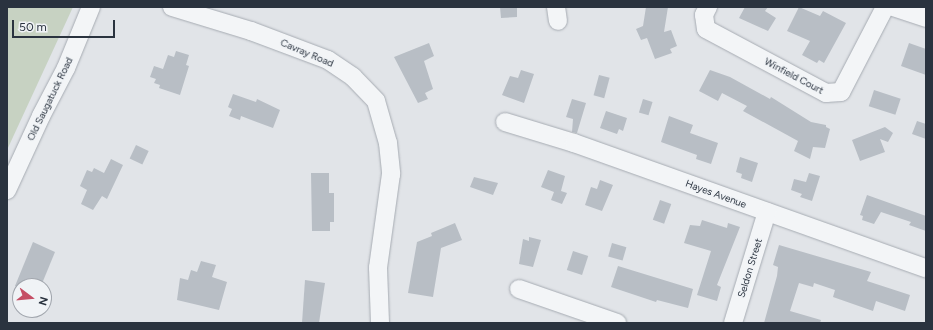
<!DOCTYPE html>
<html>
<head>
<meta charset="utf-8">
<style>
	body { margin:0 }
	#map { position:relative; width:933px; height:330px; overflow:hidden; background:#e1e4e8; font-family:Figtree,sans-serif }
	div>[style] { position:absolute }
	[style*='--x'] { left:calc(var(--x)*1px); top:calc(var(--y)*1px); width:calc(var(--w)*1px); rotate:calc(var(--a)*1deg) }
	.green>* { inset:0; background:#c7d2c2 }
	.building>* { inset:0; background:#b8bec5; transform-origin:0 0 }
	.roads { filter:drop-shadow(0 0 1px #a6abb2) drop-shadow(0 0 1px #a6abb2) }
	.minor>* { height:18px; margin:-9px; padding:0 9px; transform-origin:9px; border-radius:9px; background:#f3f5f7 }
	span { translate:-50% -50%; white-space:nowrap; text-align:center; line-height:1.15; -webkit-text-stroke:3px #f0f3f6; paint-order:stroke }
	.street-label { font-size:10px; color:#2a333f }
	.frame { position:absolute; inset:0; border:8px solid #2a333f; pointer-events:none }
	.north { position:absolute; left:12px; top:278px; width:40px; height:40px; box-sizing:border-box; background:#f0f3f6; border:1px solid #a1a6ad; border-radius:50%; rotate:106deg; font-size:11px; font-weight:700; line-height:16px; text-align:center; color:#2a333f }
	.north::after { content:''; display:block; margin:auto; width:14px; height:18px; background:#c54e65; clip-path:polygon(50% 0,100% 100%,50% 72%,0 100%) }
	.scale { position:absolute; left:12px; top:20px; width:103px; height:18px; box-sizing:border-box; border:2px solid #2a333f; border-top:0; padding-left:5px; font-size:12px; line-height:14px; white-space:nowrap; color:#2a333f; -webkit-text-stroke:3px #f0f3f6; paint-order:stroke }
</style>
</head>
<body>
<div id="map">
	<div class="green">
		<i style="clip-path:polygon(7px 7px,73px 7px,7px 150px)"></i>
	</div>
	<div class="building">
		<i style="clip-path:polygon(500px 7px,517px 7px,517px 17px,501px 18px)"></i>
		<i style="clip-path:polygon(646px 7px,668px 7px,664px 32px,671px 30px,677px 46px,670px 49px,672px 53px,655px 59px,647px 38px,641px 40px,636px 29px,643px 26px)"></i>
		<i style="clip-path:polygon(745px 7px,768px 7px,765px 11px,776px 18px,768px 31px,739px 18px)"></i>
		<i style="clip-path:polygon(799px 7px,820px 16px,823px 11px,846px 23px,824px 63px,819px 60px,817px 63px,802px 55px,810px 41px,787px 31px)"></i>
		<i style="clip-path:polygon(429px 43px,434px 56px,424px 61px,433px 89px,425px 93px,428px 99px,418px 103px,394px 57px)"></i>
		<i style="clip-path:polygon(909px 43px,926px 49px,926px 75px,901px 66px)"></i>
		<i style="clip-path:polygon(176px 51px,189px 55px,186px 65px,189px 66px,180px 95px,159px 88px,160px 85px,154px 83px,156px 79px,150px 77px,154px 66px,163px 69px,168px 55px,174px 57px)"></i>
		<i style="clip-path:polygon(521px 70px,534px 74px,524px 103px,502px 95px,510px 76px,518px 78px)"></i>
		<i style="clip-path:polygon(710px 70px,730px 77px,770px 99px,771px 97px,811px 122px,826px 125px,826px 127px,830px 129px,825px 148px,813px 147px,810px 159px,794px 151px,798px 141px,743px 111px,747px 106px,722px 93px,718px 101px,699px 91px)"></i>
		<i style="left:599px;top:75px;width:11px;height:21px;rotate:15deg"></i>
		<i style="left:874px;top:90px;width:28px;height:17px;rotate:18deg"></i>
		<i style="clip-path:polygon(233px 94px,256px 102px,257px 99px,280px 110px,273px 128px,241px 116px,240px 120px,229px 116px,232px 109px,228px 107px)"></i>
		<i style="clip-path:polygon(572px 99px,586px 103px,577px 133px,572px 132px,573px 119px,566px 117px)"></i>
		<i style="left:643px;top:99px;width:10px;height:14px;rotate:17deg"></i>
		<i style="clip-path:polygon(606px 111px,627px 118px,623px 131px,619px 129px,617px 134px,600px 128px)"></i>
		<i style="clip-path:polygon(669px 116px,693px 125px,690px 133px,718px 143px,711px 164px,696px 159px,697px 155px,661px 142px)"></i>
		<i style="clip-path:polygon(917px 121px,926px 124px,926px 139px,912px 134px)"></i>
		<i style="clip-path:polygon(885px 127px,893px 133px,888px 142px,880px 139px,885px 152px,860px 161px,852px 140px)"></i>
		<i style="left:136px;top:145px;width:14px;height:15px;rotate:25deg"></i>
		<i style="clip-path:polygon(740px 157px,758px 163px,752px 182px,741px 178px,742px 174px,736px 172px)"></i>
		<i style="clip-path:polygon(111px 159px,123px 165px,107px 199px,102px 196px,93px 210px,81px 204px,87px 190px,80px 186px,87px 170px,92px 172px,94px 168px,104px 173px)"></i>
		<i style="clip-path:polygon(548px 170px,565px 176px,561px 191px,567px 193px,562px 204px,551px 200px,554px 192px,541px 187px)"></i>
		<i style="clip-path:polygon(311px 173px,329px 173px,329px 193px,334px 193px,334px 222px,330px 222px,330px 231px,312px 231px)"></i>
		<i style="clip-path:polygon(809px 173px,820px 176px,812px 201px,800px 197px,802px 194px,791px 190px,794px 179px,806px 182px)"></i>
		<i style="clip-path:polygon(474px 177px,498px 183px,493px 195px,470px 187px)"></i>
		<i style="clip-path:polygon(600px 180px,613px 185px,602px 211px,585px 205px,591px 187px,597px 189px)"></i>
		<i style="clip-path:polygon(867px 195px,926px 216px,926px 231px,909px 225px,911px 222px,881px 212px,874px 224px,862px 220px,863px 216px,860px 215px)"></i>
		<i style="left:660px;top:200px;width:12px;height:21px;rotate:20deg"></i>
		<i style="clip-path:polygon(702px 220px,727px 228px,728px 223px,740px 227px,717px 285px,721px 287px,717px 301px,697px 295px,711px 251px,684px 243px,690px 225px,700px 226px)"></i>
		<i style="clip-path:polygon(455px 223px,462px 240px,441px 248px,433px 297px,408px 293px,417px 242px,432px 236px,431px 233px)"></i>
		<i style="clip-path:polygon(529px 237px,541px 240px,533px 267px,519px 264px,523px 239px,529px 241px)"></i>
		<i style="clip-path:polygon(33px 242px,55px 252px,41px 286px,15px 286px)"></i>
		<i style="left:612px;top:243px;width:15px;height:14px;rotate:16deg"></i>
		<i style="clip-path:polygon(779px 245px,871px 272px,867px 281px,910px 295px,905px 311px,876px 301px,873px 311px,833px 297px,835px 290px,814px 283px,813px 287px,799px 283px,790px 311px,821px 320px,820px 323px,764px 323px,777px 276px,778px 267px,773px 265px)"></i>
		<i style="left:573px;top:251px;width:16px;height:20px;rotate:18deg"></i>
		<i style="clip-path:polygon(201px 261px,216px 265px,212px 277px,227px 282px,219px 310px,177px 300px,180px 278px,188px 280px,191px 270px,197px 272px)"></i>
		<i style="clip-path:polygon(618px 266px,693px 289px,688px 308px,657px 300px,656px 302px,611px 287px)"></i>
		<i style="clip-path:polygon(305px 280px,325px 283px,319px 323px,302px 323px)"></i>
	</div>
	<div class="roads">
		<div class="minor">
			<i style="--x:172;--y:7;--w:83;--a:16.9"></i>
			<i style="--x:251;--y:31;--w:82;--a:20.6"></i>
			<i style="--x:328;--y:60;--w:30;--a:34"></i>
			<i style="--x:353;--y:77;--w:33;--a:46"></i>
			<i style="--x:376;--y:101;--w:44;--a:74.1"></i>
			<i style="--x:388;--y:143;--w:31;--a:84"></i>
			<i style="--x:391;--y:174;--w:95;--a:97.9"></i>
			<i style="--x:378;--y:268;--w:55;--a:87.9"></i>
			<i style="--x:556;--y:7;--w:14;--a:82"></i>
			<i style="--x:708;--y:7;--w:9;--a:117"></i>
			<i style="--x:704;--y:15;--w:14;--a:82"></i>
			<i style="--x:706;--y:29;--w:136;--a:28.1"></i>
			<i style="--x:826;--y:93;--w:15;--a:-4"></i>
			<i style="--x:841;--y:92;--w:96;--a:-62.6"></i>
			<i style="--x:893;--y:7;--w:35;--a:18"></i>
			<i style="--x:505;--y:122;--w:72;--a:16.9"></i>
			<i style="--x:574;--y:143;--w:374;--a:19.6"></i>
			<i style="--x:7;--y:190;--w:81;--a:-65.3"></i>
			<i style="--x:41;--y:116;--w:54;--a:-62.5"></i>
			<i style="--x:66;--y:68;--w:66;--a:-67.7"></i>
			<i style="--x:519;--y:289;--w:104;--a:19.1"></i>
			<i style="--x:733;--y:323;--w:116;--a:-73"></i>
		</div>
	</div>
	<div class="street-label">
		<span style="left:307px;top:53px;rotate:23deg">Cavray Road</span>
		<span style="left:794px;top:76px;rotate:28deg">Winfield Court</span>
		<span style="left:50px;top:99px;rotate:-64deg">Old Saugatuck Road</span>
		<span style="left:716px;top:194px;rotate:20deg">Hayes Avenue</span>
		<span style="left:750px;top:268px;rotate:-73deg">Seldon Street</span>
	</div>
	<div class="frame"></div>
	<div class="north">N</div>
	<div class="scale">50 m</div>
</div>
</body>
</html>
